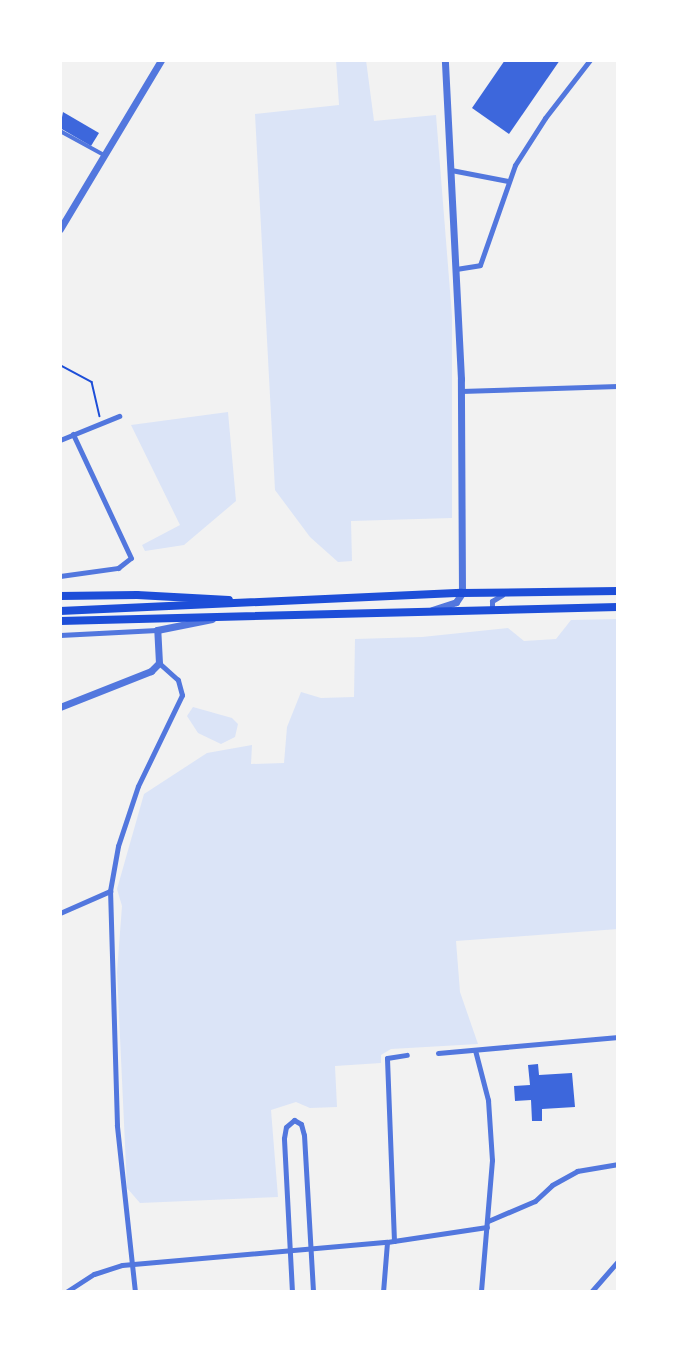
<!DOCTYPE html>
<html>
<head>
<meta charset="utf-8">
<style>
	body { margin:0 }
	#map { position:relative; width:678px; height:1352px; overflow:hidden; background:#f2f2f2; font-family:Manrope,sans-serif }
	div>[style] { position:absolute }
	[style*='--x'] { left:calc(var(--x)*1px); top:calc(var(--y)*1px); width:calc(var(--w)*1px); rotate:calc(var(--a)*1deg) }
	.green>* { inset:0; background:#dbe4f7 }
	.building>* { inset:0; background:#3d67dc }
	.path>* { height:1.5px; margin:-0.75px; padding:0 0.75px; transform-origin:0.75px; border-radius:0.75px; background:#1d4ed8 }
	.pedestrian>* { height:4px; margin:-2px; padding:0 2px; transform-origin:2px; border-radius:2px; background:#5277de }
	.minor>* { height:5px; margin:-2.5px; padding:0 2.5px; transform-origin:2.5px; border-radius:2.5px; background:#5277de }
	.tertiary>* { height:7px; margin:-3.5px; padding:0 3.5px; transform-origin:3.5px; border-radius:3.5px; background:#5277de }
	.primary>* { height:8px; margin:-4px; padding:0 4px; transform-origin:4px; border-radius:4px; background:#1d4ed8 }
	span { translate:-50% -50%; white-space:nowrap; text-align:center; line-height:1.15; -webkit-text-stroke:5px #fff; paint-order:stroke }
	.frame { position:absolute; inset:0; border:62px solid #fff; pointer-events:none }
</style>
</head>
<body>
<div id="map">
	<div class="green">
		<i style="clip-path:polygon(336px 60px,366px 60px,374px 121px,436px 115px,452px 316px,452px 518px,351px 521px,352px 561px,338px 562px,310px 537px,275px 490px,255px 114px,339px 105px)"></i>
		<i style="clip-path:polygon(228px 412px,236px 501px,184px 545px,145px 551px,142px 545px,180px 525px,131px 425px)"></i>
		<i style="clip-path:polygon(618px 619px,618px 929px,456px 941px,460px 992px,478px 1044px,391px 1049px,381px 1055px,381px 1063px,335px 1066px,337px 1107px,310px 1108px,296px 1102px,271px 1110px,278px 1197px,140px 1203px,127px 1188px,117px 972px,122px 906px,117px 889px,144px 794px,207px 753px,252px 745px,251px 764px,284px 763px,287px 727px,301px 692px,321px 698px,354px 697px,355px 639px,422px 637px,508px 628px,524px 641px,556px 639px,571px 620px)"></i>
		<i style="clip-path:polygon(193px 707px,232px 718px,238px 724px,235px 737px,221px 744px,198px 733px,187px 716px)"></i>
	</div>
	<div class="building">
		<i style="clip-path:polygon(505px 60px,560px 60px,509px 134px,472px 108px)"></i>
		<i style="clip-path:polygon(63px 112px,99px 133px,91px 146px,60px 128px)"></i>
		<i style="clip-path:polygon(538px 1064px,539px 1075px,572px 1073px,575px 1107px,542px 1109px,542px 1121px,532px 1121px,531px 1100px,515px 1101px,514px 1086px,530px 1085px,528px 1065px)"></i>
	</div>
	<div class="path">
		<i style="--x:60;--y:365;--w:36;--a:28"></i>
		<i style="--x:92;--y:382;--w:35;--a:77"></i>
	</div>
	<div class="pedestrian">
		<i style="--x:60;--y:131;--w:48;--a:28.7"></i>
	</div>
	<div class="minor">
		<i style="--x:451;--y:170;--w:58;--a:10.9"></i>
		<i style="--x:456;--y:269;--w:24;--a:-9"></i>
		<i style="--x:480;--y:265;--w:106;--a:-70.7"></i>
		<i style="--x:515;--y:165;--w:56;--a:-57.4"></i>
		<i style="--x:545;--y:118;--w:73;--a:-52.2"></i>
		<i style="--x:461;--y:391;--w:157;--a:-1.8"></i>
		<i style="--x:60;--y:440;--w:64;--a:-22.1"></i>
		<i style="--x:60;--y:576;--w:59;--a:-7.9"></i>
		<i style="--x:118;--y:568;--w:16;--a:-38"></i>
		<i style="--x:131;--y:558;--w:137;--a:-115.1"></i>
		<i style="--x:492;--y:611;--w:10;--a:-90"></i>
		<i style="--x:492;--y:601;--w:12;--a:-31"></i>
		<i style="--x:60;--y:635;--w:97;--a:-3"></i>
		<i style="--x:60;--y:913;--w:55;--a:-23.7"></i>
		<i style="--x:475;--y:1050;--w:52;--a:75.4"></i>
		<i style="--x:488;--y:1100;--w:60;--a:86.2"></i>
		<i style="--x:492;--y:1160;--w:132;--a:94.8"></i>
		<i style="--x:438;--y:1053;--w:181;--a:-5.1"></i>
		<i style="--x:488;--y:1221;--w:51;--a:-23.1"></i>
		<i style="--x:535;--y:1201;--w:23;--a:-43"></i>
		<i style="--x:552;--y:1185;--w:29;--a:-29"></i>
		<i style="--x:577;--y:1171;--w:42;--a:-9.7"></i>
		<i style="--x:394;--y:1241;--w:183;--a:-92.2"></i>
		<i style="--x:387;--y:1058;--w:20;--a:-9"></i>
		<i style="--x:66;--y:1292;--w:33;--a:-33"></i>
		<i style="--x:94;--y:1274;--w:29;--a:-18"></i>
		<i style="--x:122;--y:1265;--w:266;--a:-5"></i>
		<i style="--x:387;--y:1242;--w:101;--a:-8.5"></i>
		<i style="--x:135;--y:1292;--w:168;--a:-96.2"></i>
		<i style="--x:117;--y:1125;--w:234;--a:-91.7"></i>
		<i style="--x:110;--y:891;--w:46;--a:-79.9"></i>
		<i style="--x:118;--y:846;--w:63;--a:-71.6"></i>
		<i style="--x:138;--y:786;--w:101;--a:-64.2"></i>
		<i style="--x:182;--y:695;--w:16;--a:-105"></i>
		<i style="--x:178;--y:680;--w:25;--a:-138"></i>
		<i style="--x:292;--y:1292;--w:154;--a:-93"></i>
		<i style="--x:284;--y:1138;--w:11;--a:-80"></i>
		<i style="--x:286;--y:1127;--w:11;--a:-41"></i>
		<i style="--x:294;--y:1120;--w:8;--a:30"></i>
		<i style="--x:301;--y:1124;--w:11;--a:75"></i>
		<i style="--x:304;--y:1135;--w:157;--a:86.7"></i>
		<i style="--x:383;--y:1292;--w:50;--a:-85.4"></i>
		<i style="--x:591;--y:1292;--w:41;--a:-48.9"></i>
	</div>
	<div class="tertiary">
		<i style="--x:60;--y:229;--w:197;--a:-59.1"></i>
		<i style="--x:432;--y:610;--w:25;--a:-18"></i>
		<i style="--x:456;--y:602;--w:11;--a:-56"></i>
		<i style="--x:462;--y:593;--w:214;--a:-90.3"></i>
		<i style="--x:461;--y:379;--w:319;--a:-92.9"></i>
		<i style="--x:60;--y:707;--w:98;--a:-21.6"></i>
		<i style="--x:151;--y:671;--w:11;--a:-45"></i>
		<i style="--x:159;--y:663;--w:33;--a:-93"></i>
		<i style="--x:157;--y:630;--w:56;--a:-11.3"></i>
	</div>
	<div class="primary">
		<i style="--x:60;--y:596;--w:77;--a:-0.7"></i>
		<i style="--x:137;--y:595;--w:92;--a:3.1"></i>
		<i style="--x:60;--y:611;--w:402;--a:-2.6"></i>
		<i style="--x:462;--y:593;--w:156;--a:-0.7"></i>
		<i style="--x:60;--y:621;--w:558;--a:-1.44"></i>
	</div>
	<div class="frame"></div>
</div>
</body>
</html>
